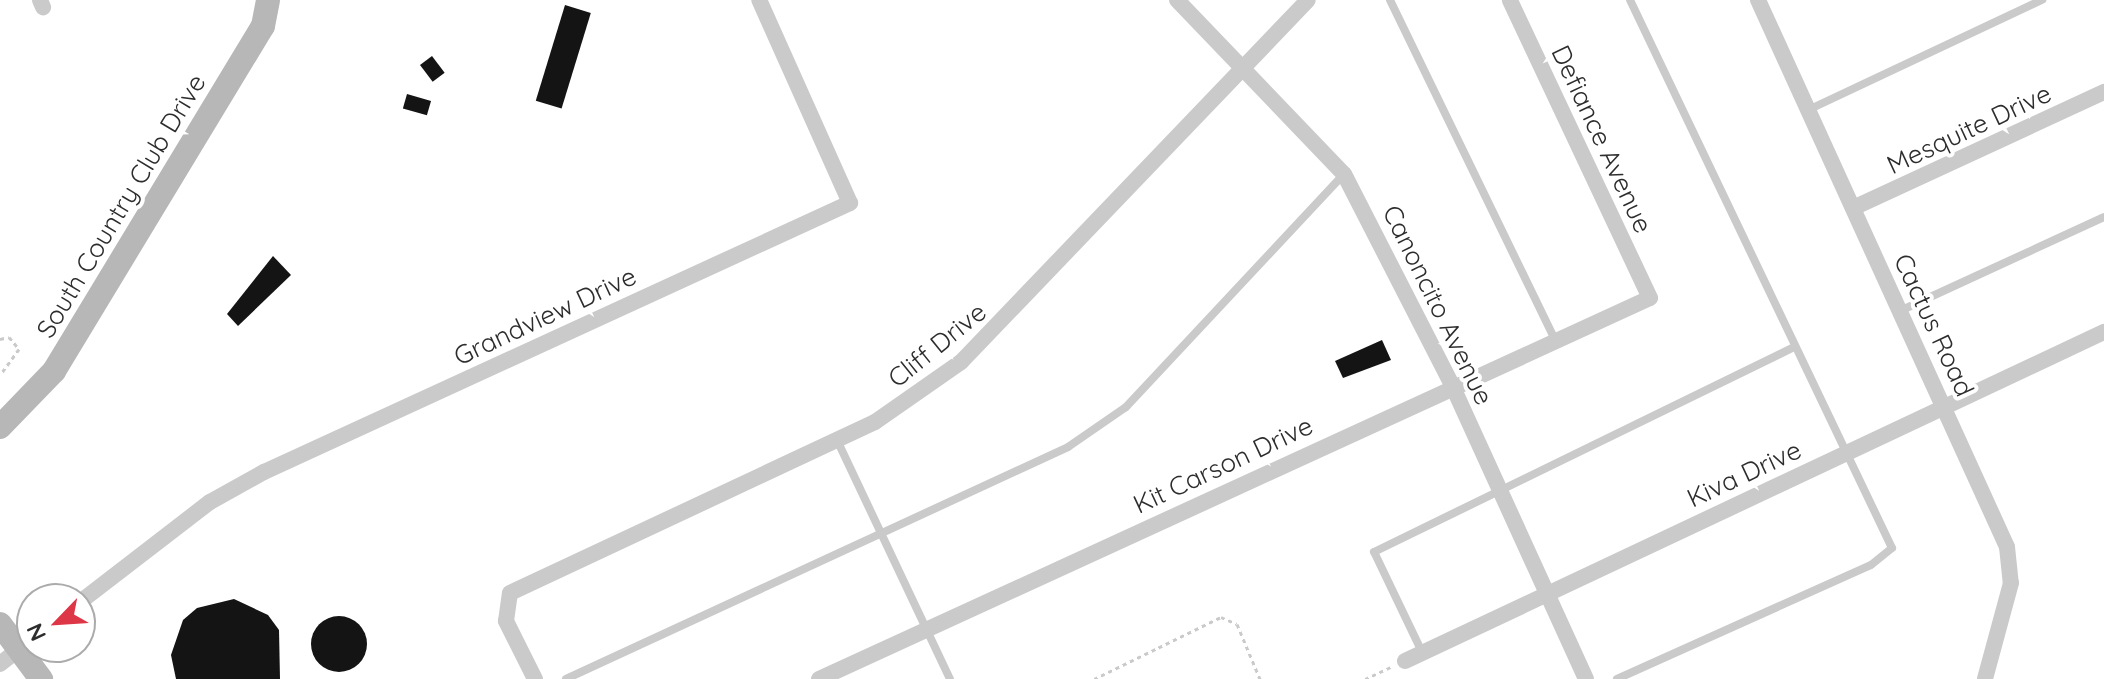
<!DOCTYPE html>
<html>
<head>
<meta charset="utf-8">
<style>
	body { margin:0 }
	#map { position:relative; width:2104px; height:679px; overflow:hidden; background:#fff; font-family:Quicksand,sans-serif }
	div>[style] { position:absolute }
	[style*='--x'] { left:calc(var(--x)*1px); top:calc(var(--y)*1px); width:calc(var(--w)*1px); rotate:calc(var(--a)*1deg) }
	.building>* { inset:0; background:#141414; transform-origin:0 0 }
	.round { border-radius:50% }
	.path>* { height:3px; margin-top:-1.5px; transform-origin:0; background:repeating-linear-gradient(90deg,#cacaca 0 4px,transparent 0 8px) }
	.service>* { height:8px; margin:-4px; padding:0 4px; transform-origin:4px; border-radius:4px; background:#cacaca }
	.minor>* { height:16px; margin:-8px; padding:0 8px; transform-origin:8px; border-radius:8px; background:#cacaca }
	.secondary>* { height:24px; margin:-12px; padding:0 12px; transform-origin:12px; border-radius:12px; background:#b7b7b7 }
	span { translate:-50% -50%; white-space:nowrap; text-align:center; line-height:1.15; -webkit-text-stroke:8px #fff; paint-order:stroke }
	.street-label { font-size:26px; color:#2d2d2d }
	.north { position:absolute; left:16px; top:583px; width:80px; height:80px; box-sizing:border-box; background:#fff; border:2px solid #ababab; border-radius:50%; rotate:245deg; font-size:22px; font-weight:700; line-height:32px; text-align:center; color:#2d2d2d }
	.north::after { content:''; display:block; margin:auto; width:28px; height:36px; background:#dd3646; clip-path:polygon(50% 0,100% 100%,50% 72%,0 100%) }
</style>
</head>
<body>
<div id="map">
	<div class="building">
		<i style="left:565px;top:5px;width:27px;height:100px;rotate:17deg"></i>
		<i style="left:432px;top:56px;width:21px;height:15px;rotate:53deg"></i>
		<i style="left:407px;top:94px;width:25px;height:15px;rotate:16deg"></i>
		<i style="clip-path:polygon(273px 256px,291px 275px,238px 326px,227px 314px)"></i>
		<i style="clip-path:polygon(1382px 340px,1391px 360px,1343px 378px,1335px 361px)"></i>
		<i style="clip-path:polygon(234px 599px,268px 615px,279px 630px,280px 679px,176px 679px,171px 655px,183px 620px,197px 608px)"></i>
		<i class="round" style="left:311px;top:616px;width:56px;height:56px"></i>
	</div>
	<div class="path">
		<i style="--x:0;--y:339;--w:9;--a:-13"></i>
		<i style="--x:9;--y:337;--w:16;--a:50"></i>
		<i style="--x:19;--y:349;--w:32;--a:126"></i>
		<i style="--x:1094;--y:679;--w:141;--a:-26"></i>
		<i style="--x:1221;--y:617;--w:17;--a:24"></i>
		<i style="--x:1237;--y:624;--w:60;--a:67.3"></i>
		<i style="--x:1365;--y:679;--w:29;--a:-25"></i>
	</div>
	<div class="service">
		<i style="--x:1390;--y:0;--w:375;--a:64.1"></i>
		<i style="--x:1808;--y:110;--w:259;--a:-25.2"></i>
		<i style="--x:1902;--y:310;--w:222;--a:-24.7"></i>
		<i style="--x:837;--y:440;--w:264;--a:64.7"></i>
		<i style="--x:1422;--y:652;--w:111;--a:-115.6"></i>
		<i style="--x:1374;--y:552;--w:466;--a:-26"></i>
		<i style="--x:566;--y:679;--w:553;--a:-24.8"></i>
		<i style="--x:1068;--y:447;--w:70;--a:-34.6"></i>
		<i style="--x:1126;--y:407;--w:319;--a:-46.9"></i>
		<i style="--x:1617;--y:679;--w:278;--a:-24.2"></i>
		<i style="--x:1871;--y:565;--w:27;--a:-39"></i>
		<i style="--x:1892;--y:548;--w:607;--a:-115.55"></i>
	</div>
	<div class="minor">
		<i style="--x:40;--y:0;--w:8;--a:67"></i>
		<i style="--x:1177;--y:0;--w:241;--a:46.2"></i>
		<i style="--x:1344;--y:174;--w:237;--a:62.9"></i>
		<i style="--x:1452;--y:385;--w:323;--a:65.5"></i>
		<i style="--x:1758;--y:0;--w:601;--a:65.52"></i>
		<i style="--x:2007;--y:547;--w:36;--a:84"></i>
		<i style="--x:2011;--y:583;--w:99;--a:105.2"></i>
		<i style="--x:1853;--y:208;--w:277;--a:-24.8"></i>
		<i style="--x:80;--y:602;--w:164;--a:-37.6"></i>
		<i style="--x:210;--y:502;--w:62;--a:-29.1"></i>
		<i style="--x:264;--y:472;--w:645;--a:-24.66"></i>
		<i style="--x:850;--y:203;--w:222;--a:-114.1"></i>
		<i style="--x:1405;--y:661;--w:773;--a:-25.21"></i>
		<i style="--x:0;--y:664;--w:41;--a:-38"></i>
		<i style="--x:535;--y:679;--w:65;--a:-116.6"></i>
		<i style="--x:506;--y:621;--w:28;--a:-82"></i>
		<i style="--x:510;--y:593;--w:403;--a:-25.1"></i>
		<i style="--x:875;--y:422;--w:105;--a:-34.9"></i>
		<i style="--x:961;--y:362;--w:501;--a:-46.21"></i>
		<i style="--x:819;--y:679;--w:914;--a:-24.63"></i>
		<i style="--x:1650;--y:298;--w:329;--a:-115.2"></i>
	</div>
	<div class="secondary">
		<i style="--x:0;--y:427;--w:78;--a:-46"></i>
		<i style="--x:54;--y:371;--w:403;--a:-58.8"></i>
		<i style="--x:263;--y:26;--w:26;--a:-79"></i>
		<i style="--x:0;--y:624;--w:69;--a:53.3"></i>
	</div>
	<div class="street-label">
		<span style="left:1969px;top:129px;rotate:-25deg">Mesquite Drive</span>
		<span style="left:1602px;top:139px;rotate:65deg">Defiance Avenue</span>
		<span style="left:121px;top:206px;rotate:-59deg">South Country Club Drive</span>
		<span style="left:1438px;top:305px;rotate:64deg">Canoncito Avenue</span>
		<span style="left:545px;top:316px;rotate:-25deg">Grandview Drive</span>
		<span style="left:1934px;top:325px;rotate:65deg">Cactus Road</span>
		<span style="left:937px;top:345px;rotate:-39deg">Cliff Drive</span>
		<span style="left:1223px;top:465px;rotate:-25deg">Kit Carson Drive</span>
		<span style="left:1744px;top:474px;rotate:-25deg">Kiva Drive</span>
	</div>
	<div class="north">N</div>
</div>
</body>
</html>
